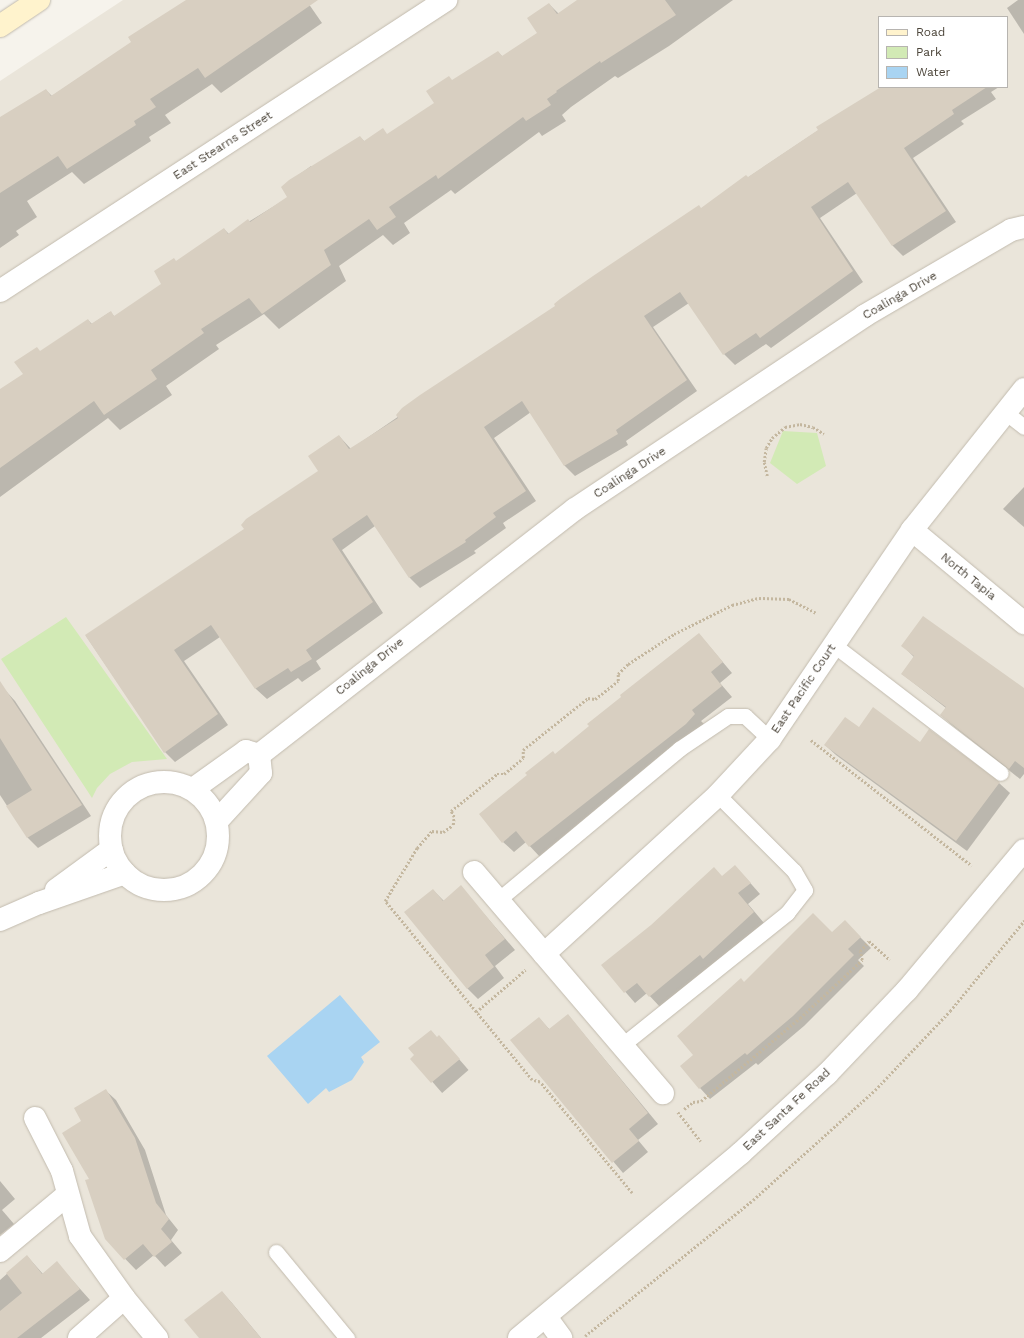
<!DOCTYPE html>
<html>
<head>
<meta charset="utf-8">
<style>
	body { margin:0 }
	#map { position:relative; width:1024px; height:1338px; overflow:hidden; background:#f6f3ec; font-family:"Work Sans",sans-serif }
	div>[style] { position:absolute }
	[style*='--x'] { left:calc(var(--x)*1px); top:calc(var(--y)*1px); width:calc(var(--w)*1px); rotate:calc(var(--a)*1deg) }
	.residential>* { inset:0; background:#eae5da }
	.green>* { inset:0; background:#d2eab5 }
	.water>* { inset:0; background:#a9d4f2 }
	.shadow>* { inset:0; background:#0003; transform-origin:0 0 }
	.building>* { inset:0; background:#d8cfc1 }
	.path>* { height:2.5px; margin-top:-1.25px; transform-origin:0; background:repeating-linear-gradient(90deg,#c4b79f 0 2px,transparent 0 4px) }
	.roads { filter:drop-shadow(0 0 1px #c2bbae) drop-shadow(0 0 1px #c2bbae) }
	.service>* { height:15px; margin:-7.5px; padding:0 7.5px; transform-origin:7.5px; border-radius:7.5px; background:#fff }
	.minor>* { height:22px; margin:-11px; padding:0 11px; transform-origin:11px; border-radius:11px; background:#fff }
	.minor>.ring { margin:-11px; padding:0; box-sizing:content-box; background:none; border:22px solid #fff; border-radius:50% }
	.tertiary>* { height:22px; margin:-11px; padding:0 11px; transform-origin:11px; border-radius:11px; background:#fff }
	.secondary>* { height:22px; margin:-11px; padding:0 11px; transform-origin:11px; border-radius:11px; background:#fff3cd }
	span { translate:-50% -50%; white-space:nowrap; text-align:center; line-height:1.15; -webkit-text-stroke:3.5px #fff; paint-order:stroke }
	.street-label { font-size:12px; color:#4b4439 }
	.legend { position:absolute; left:878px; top:16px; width:130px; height:72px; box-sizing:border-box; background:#fff; border:1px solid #b7b4b0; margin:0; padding:5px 7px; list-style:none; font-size:12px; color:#4b4439 }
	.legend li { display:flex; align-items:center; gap:8px; height:20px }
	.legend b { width:20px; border:1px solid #b7b4b0 }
</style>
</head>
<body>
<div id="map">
	<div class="residential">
		<i style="clip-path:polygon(evenodd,123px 0,1024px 0,1024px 1338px,0 1338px,0 81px,123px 0,879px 17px,1007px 17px,1007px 87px,879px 87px,879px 17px)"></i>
	</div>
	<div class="green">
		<i style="clip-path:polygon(783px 431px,817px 433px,826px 466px,797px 484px,770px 463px)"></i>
		<i style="clip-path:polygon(66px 617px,167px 759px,132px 762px,110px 774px,97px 788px,92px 798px,1px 659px)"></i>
	</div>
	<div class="water">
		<i style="clip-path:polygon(340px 995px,380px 1042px,361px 1057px,364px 1062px,352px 1080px,329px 1092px,326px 1088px,308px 1104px,267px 1056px)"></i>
	</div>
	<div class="shadow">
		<i style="clip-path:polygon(187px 0,306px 0,322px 23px,221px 93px,212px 84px,165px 115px,171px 123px,149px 137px,151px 141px,84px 184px,72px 172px,27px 201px,37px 217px,16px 231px,19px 235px,0 248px,0 119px,46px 90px,52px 96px,133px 42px)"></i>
		<i style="clip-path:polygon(579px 0,733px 0,669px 46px,618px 78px,615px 76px,571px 107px,562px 115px,566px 121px,542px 136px,539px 132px,455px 194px,451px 190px,404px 223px,410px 233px,393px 245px,383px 235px,339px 266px,346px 281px,279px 329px,264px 314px,216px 345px,219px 349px,166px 386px,172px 395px,120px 430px,108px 418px,0 497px,0 391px,24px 374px,41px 352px,88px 320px,92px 324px,110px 312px,115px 317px,162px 285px,176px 262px,224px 229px,229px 234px,289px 197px,282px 187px,311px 166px,313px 168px,360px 137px,365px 142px,388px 135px,436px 103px,453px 81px,498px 52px,503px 57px,538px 33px,549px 4px,559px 14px)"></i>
		<i style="clip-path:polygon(1018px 0,1024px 0,1024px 34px,1007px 8px)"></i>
		<i style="clip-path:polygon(883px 87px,999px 87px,991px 92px,996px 99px,961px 121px,964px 124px,913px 158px,956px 222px,903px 256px,892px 245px,857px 193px,820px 218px,863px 282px,771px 348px,766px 344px,735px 365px,724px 354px,689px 303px,653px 327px,697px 391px,626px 441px,628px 445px,575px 476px,564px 465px,531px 412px,494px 438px,536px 501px,503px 523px,506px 528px,474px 551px,476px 553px,420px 588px,410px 578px,375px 526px,342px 550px,383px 613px,316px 661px,321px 669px,302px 682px,298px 678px,267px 699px,256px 689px,220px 637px,184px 661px,228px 725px,175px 762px,165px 752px,86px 636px,245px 529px,320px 471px,339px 436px,351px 449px,701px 209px)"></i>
		<i style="clip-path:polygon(1024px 487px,1024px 527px,1003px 509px)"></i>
		<i style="clip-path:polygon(699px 634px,732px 673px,720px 683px,732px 697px,701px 721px,705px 725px,540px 857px,526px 842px,514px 852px,503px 842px,556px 755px)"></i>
		<i style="clip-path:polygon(903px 646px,1024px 692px,1024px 774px,1020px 779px,952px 725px,941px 715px,946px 708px,902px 674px,914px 657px)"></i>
		<i style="clip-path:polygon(5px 690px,15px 701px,91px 816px,38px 848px,28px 838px,0 795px,0 693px)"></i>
		<i style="clip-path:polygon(859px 729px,920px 743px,999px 783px,1010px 793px,967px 851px,836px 755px,825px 745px)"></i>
		<i style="clip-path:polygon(723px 877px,745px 877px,760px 894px,748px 904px,764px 923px,660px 1007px,647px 993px,635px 1003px,602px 965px)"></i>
		<i style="clip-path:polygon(461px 887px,515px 950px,495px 966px,504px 978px,478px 999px,467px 988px,433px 890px,444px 901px)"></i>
		<i style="clip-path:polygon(845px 922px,871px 948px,858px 960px,864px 966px,804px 1026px,758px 1065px,756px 1063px,710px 1099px,700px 1088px,694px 1055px,744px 983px,833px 934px)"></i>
		<i style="clip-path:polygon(568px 1015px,658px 1124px,638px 1140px,648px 1152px,623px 1173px,511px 1040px,539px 1018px,550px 1030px)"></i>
		<i style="left:439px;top:1036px;width:45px;height:35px;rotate:49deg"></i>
		<i style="clip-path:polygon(105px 1090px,116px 1100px,145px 1150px,166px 1215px,178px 1230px,171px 1240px,182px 1253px,165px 1267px,154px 1255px,136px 1270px,106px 1239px,91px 1179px,83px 1121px)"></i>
		<i style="clip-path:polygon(0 1181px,15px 1199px,2px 1210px,14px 1224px,0 1235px)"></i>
		<i style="clip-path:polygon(27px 1256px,43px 1274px,57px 1263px,90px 1300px,41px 1338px,0 1338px,0 1280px)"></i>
		<i style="clip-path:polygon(222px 1292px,232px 1303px,261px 1338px,200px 1338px)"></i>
	</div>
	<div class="building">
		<i style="clip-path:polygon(186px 0,318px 0,205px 78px,198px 68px,150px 99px,156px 107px,134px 121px,136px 125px,67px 169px,58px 156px,0 193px,0 117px,46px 89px,51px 96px,131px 42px,128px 37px)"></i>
		<i style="clip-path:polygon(577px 0,665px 0,676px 15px,601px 63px,600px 61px,556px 91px,557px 92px,547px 99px,551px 105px,526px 121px,523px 117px,438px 179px,436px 175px,389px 207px,396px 217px,377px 230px,369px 219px,324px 250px,331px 265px,262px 314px,249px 298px,201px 329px,204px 333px,151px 370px,157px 379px,104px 415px,94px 401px,0 468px,0 389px,23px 374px,14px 362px,37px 347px,40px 351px,88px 319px,91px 324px,111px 311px,114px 316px,161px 284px,154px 271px,174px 258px,176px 261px,224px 228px,228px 234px,248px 219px,250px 222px,287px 197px,281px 187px,289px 180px,360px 136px,364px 141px,383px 128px,387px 134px,434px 103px,426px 91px,449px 76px,452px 80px,498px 51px,502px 56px,537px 33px,527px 18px,549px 3px,557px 14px)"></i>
		<i style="clip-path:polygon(881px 87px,987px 87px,952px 110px,954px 114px,904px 148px,946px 211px,892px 246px,848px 182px,811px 207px,853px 271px,760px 338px,756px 333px,723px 355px,680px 292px,644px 316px,687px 380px,616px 430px,618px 434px,564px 466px,522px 401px,484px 427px,526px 491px,493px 513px,496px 517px,465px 540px,466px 542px,409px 578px,367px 515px,332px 539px,373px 602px,306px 650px,312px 659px,291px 672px,288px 668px,255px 689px,211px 625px,174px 650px,218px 714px,164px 753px,85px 635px,244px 529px,241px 525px,246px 519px,318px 471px,308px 456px,339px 435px,349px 449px,398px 418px,396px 415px,402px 408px,420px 395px,555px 306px,554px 304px,560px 299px,593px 276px,699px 205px,701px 208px,746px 175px,748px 177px,818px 130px,816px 127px)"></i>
		<i style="clip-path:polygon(923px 616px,1024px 688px,1024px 768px,1015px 761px,1009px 769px,940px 715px,946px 707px,901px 674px,914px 656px,901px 646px)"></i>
		<i style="clip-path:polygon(699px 633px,723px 662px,711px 672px,722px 686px,692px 710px,695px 714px,686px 724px,529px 847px,516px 831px,502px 843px,479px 814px,527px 775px,525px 773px,553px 751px,555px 754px,589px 726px,587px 724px,621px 697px,620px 695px)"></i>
		<i style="clip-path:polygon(0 681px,82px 805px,27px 838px,6px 806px,32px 790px,0 738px)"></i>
		<i style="clip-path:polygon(873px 707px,920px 742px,929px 729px,1000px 782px,956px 841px,824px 745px,845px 717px,859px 727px)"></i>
		<i style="clip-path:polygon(735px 865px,751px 883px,738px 893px,754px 912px,703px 959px,700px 955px,649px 997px,637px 983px,624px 993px,601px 965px,651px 925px,714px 867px,722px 876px)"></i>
		<i style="clip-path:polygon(461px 885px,505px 939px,485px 955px,494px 967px,467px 989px,404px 912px,433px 889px,443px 901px)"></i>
		<i style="clip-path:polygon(813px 913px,832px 932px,845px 920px,861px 937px,848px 949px,854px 955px,793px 1016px,747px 1055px,745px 1053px,699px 1089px,680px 1066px,693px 1055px,677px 1036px,741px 978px,744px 982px)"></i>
		<i style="clip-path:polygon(568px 1014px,648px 1113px,629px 1129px,639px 1141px,612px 1163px,510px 1040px,539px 1017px,549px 1029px)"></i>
		<i style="clip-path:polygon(431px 1030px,437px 1037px,439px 1035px,460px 1059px,431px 1083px,410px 1059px,414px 1055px,408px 1048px)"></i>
		<i style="clip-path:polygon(106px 1089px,135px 1138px,156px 1203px,169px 1219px,161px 1229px,172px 1242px,154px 1257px,143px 1244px,124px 1260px,105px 1239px,85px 1180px,89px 1179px,62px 1133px,81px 1121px,74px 1108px)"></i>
		<i style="clip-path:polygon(27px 1255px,42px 1274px,57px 1261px,80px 1289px,17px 1338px,0 1338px,0 1311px,22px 1293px,6px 1273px)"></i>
		<i style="clip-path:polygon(222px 1291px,261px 1338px,199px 1338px,184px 1320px)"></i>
	</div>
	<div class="path">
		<i style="--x:767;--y:476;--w:14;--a:-102"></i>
		<i style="--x:764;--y:462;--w:14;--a:-82"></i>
		<i style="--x:766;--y:448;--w:12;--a:-59"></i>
		<i style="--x:772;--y:438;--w:17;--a:-40"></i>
		<i style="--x:785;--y:427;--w:15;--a:-11"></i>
		<i style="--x:800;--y:424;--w:13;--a:13"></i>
		<i style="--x:813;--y:427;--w:13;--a:32"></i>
		<i style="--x:811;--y:740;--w:204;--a:38"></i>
		<i style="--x:476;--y:1012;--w:65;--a:-40.6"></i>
		<i style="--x:684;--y:1109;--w:11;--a:-38"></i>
		<i style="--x:693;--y:1102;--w:8;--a:-7"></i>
		<i style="--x:701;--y:1101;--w:129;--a:-40"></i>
		<i style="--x:800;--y:1018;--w:85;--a:-43.1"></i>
		<i style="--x:862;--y:960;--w:9;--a:-103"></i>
		<i style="--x:860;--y:951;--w:13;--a:-48"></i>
		<i style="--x:869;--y:941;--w:28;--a:42"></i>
		<i style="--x:678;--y:1112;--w:37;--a:52"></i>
		<i style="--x:632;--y:1193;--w:144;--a:-129.7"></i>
		<i style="--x:540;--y:1082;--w:8;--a:-166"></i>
		<i style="--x:532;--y:1080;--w:232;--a:-129.4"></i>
		<i style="--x:385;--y:901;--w:62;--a:-58.9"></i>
		<i style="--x:417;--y:848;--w:23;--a:-49"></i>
		<i style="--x:432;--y:831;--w:11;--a:5"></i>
		<i style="--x:443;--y:832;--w:12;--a:-35"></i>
		<i style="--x:453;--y:825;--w:8;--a:-83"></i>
		<i style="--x:454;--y:817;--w:7;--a:-117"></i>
		<i style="--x:451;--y:811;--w:59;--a:-38.8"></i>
		<i style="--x:497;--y:774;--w:7;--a:0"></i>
		<i style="--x:504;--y:774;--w:25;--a:-40"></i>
		<i style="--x:523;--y:758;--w:8;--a:-90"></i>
		<i style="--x:523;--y:750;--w:83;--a:-38.7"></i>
		<i style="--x:588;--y:698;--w:7;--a:8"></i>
		<i style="--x:595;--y:699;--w:29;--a:-38"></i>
		<i style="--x:618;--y:681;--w:7;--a:-90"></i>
		<i style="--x:618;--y:674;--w:14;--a:-45"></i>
		<i style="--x:628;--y:664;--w:55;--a:-33.1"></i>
		<i style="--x:674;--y:634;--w:65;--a:-26.6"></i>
		<i style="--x:732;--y:605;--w:28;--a:-15"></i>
		<i style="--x:759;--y:598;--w:30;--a:2"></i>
		<i style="--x:789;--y:599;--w:30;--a:27"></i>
		<i style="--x:585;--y:1336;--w:216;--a:-39"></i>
		<i style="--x:753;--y:1200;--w:164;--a:-42"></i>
		<i style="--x:875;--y:1090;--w:109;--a:-46.5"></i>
		<i style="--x:950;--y:1011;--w:117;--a:-50.6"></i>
	</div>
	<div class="roads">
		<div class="service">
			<i style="--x:1005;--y:412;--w:24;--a:38"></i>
			<i style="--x:834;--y:645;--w:210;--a:37.5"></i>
			<i style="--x:498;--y:900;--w:236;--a:-39.8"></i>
			<i style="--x:679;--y:749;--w:59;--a:-34"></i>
			<i style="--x:728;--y:716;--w:17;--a:0"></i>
			<i style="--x:745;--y:716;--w:34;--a:43"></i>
			<i style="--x:621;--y:1046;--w:213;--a:-38.7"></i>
			<i style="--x:787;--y:913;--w:29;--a:-52"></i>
			<i style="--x:805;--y:890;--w:22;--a:-120"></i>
			<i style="--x:794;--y:871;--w:107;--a:-135"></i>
			<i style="--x:276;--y:1252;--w:112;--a:50.5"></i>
		</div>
		<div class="minor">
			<i style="--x:0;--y:291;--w:533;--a:-33.12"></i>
			<i style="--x:912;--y:530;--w:146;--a:39.7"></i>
			<i style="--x:259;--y:755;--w:400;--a:-37.9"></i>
			<i style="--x:575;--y:509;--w:348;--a:-33.7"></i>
			<i style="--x:864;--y:316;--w:170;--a:-30.3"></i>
			<i style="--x:1011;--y:230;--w:13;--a:-13"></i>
			<i class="ring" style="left:110px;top:782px;width:86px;height:86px"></i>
			<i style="--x:193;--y:789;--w:65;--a:-35.6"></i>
			<i style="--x:246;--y:751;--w:14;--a:17"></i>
			<i style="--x:217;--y:821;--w:65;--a:-47.5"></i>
			<i style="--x:261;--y:773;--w:18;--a:-96"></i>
			<i style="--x:474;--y:872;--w:291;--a:49.5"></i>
			<i style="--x:56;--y:890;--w:69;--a:-36.2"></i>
			<i style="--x:0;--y:920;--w:43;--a:-23.6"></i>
			<i style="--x:39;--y:903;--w:91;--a:-19.2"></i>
			<i style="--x:544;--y:954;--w:236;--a:-42.4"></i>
			<i style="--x:718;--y:795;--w:76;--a:-47.1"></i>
			<i style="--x:770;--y:739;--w:253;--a:-55.8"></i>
			<i style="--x:912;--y:530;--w:180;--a:-51.5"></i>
			<i style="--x:35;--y:1118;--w:59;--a:63"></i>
			<i style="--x:62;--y:1171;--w:67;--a:74.5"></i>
			<i style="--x:80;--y:1236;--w:76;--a:54.6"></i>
			<i style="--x:124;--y:1298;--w:52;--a:50.5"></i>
			<i style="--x:0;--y:1251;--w:87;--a:-39.9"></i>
			<i style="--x:546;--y:1317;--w:26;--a:54"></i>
			<i style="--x:79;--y:1338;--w:60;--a:-41.6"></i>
		</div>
		<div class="tertiary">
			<i style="--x:519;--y:1338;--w:289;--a:-39.8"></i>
			<i style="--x:741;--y:1153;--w:117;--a:-42.6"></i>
			<i style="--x:827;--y:1074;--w:116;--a:-46.4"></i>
			<i style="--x:907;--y:990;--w:182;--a:-50.1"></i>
		</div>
		<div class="secondary">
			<i style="--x:0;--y:26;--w:47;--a:-33.7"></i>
		</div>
	</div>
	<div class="street-label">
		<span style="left:223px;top:146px;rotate:-33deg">East Stearns Street</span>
		<span style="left:900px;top:296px;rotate:-30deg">Coalinga Drive</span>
		<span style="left:630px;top:473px;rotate:-33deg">Coalinga Drive</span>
		<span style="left:968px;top:577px;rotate:39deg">North Tapia</span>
		<span style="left:370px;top:667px;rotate:-39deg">Coalinga Drive</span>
		<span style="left:804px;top:689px;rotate:-56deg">East Pacific Court</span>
		<span style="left:787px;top:1110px;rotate:-43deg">East Santa Fe Road</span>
	</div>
	<ul class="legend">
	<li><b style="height:5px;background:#fff3cd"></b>Road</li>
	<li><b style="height:11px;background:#d2eab5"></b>Park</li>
	<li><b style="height:11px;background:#a9d4f2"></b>Water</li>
	</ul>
</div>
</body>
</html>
